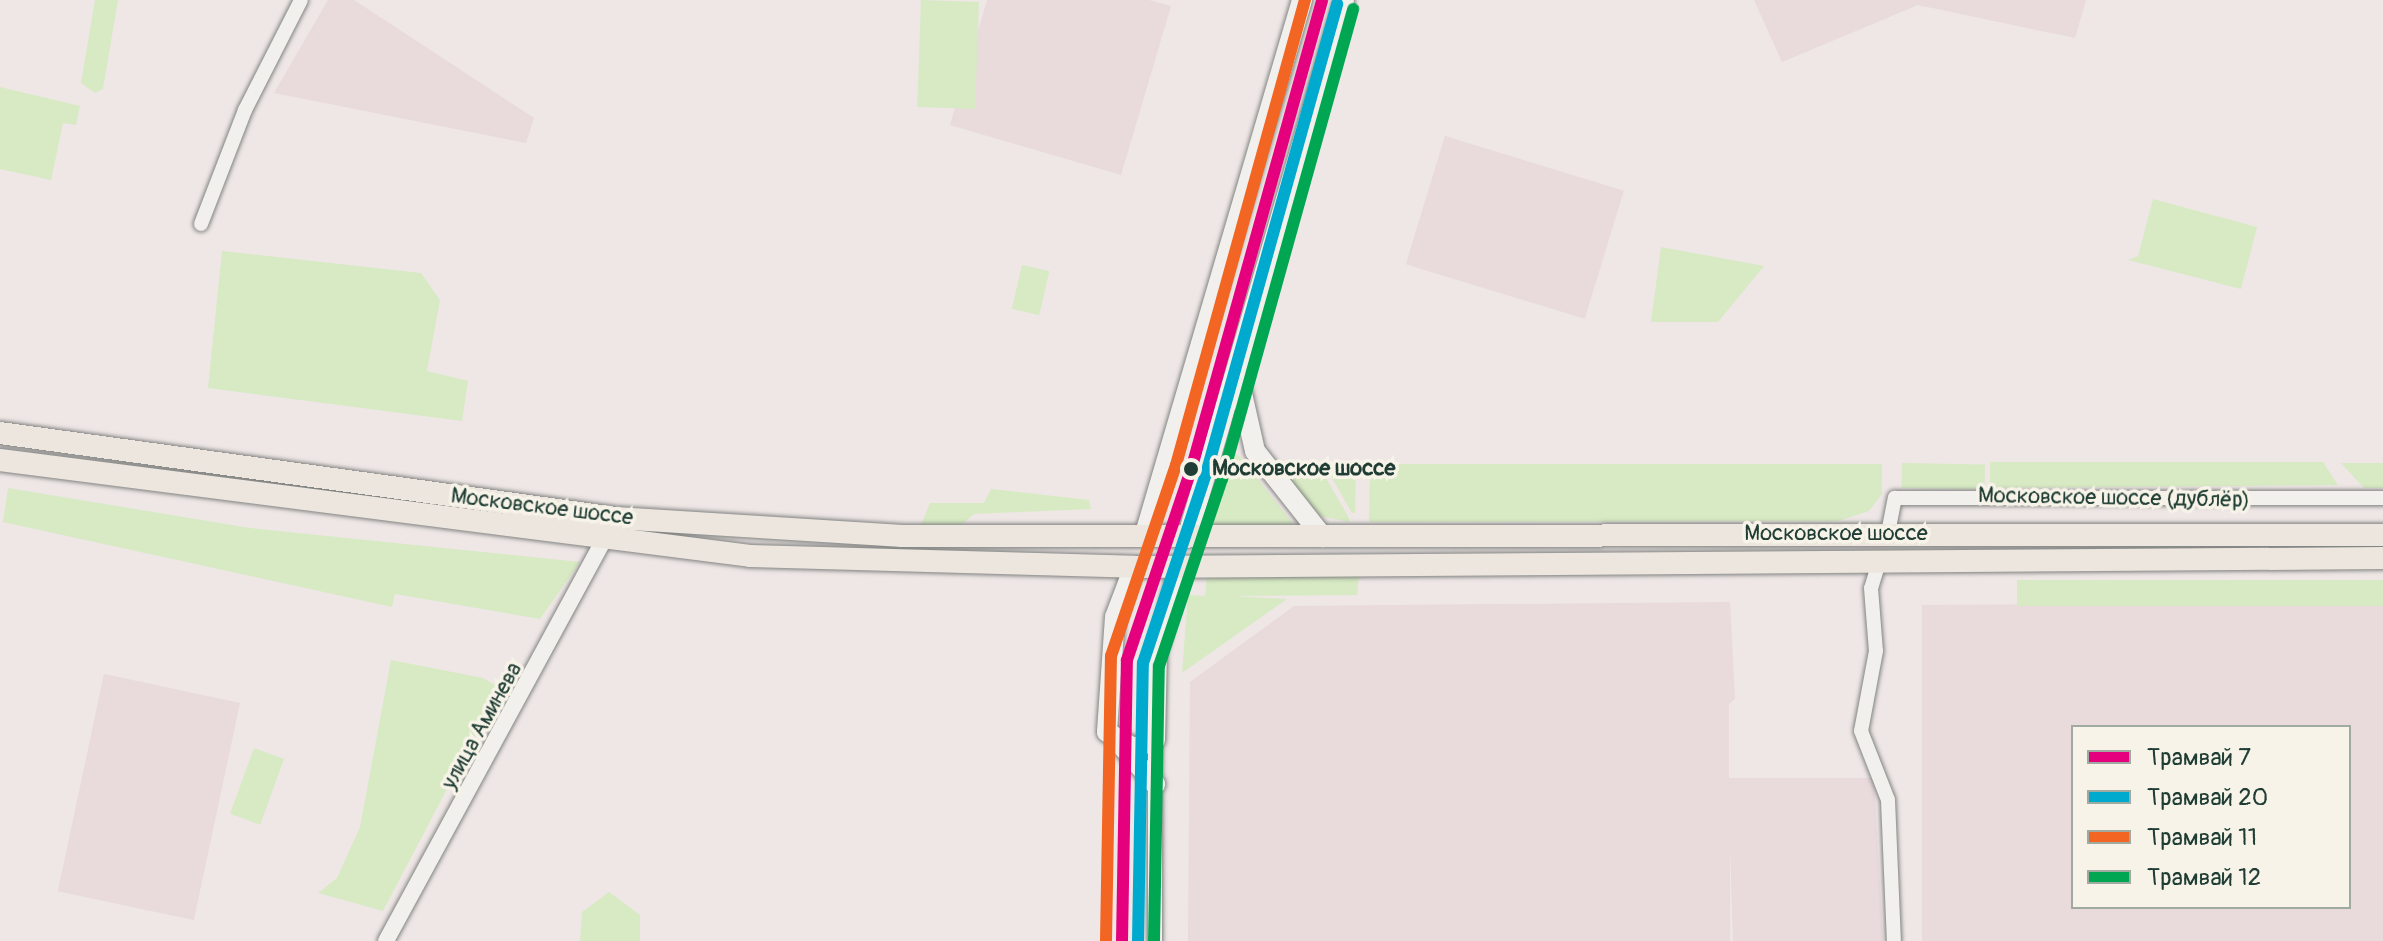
<!DOCTYPE html>
<html>
<head>
<meta charset="utf-8">
<style>
	body { margin:0 }
	#map { position:relative; width:2383px; height:941px; overflow:hidden; background:#eee7e6; font-family:Pangolin,sans-serif }
	div>[style] { position:absolute }
	[style*='--x'] { left:calc(var(--x)*1px); top:calc(var(--y)*1px); width:calc(var(--w)*1px); rotate:calc(var(--a)*1deg) }
	.built>* { inset:0; background:#e9dadc; transform-origin:0 0 }
	.green>* { inset:0; background:#d7eac3; transform-origin:0 0 }
	.roads { filter:drop-shadow(0 0 2px #828482) drop-shadow(0 0 2px #828482) }
	.minor>* { height:14px; margin:-7px; padding:0 7px; transform-origin:7px; border-radius:7px; background:#f1f0ec }
	.tertiary>* { height:16px; margin:-8px; padding:0 8px; transform-origin:8px; border-radius:8px; background:#f1f0ec }
	.secondary>* { height:20px; margin:-10px; padding:0 10px; transform-origin:10px; border-radius:10px; background:#f1f0ec }
	.primary>* { height:22px; margin:-11px; padding:0 11px; transform-origin:11px; border-radius:11px; background:#ece6de }
	.tram-1>* { height:12px; margin:-6px; padding:0 6px; transform-origin:6px; border-radius:6px; background:#e5007d }
	.tram-2>* { height:12px; margin:-6px; padding:0 6px; transform-origin:6px; border-radius:6px; background:#00a9ce }
	.tram-3>* { height:12px; margin:-6px; padding:0 6px; transform-origin:6px; border-radius:6px; background:#f26522 }
	.tram-4>* { height:12px; margin:-6px; padding:0 6px; transform-origin:6px; border-radius:6px; background:#00a651 }
	.dots>* { width:22px; height:22px; translate:-50% -50%; box-sizing:border-box; border:4px solid #f7f3e8; border-radius:50% }
	span { translate:-50% -50%; white-space:nowrap; text-align:center; line-height:1.15; -webkit-text-stroke:7px #f7f3e8; paint-order:stroke }
	.stop-label { font-size:22px; color:#1f3d34; font-weight:700 }
	.left { translate:0 -50%; text-align:left }
	.street-label { font-size:22px; color:#1f3d34 }
	.legend { position:absolute; left:2071px; top:725px; width:280px; height:184px; box-sizing:border-box; background:#f7f3e8; border:2px solid #a1aaa0; margin:0; padding:10px 14px; list-style:none; font-size:24px; color:#1f3d34 }
	.legend li { display:flex; align-items:center; gap:16px; height:40px }
	.legend b { width:40px; border:2px solid #a1aaa0 }
</style>
</head>
<body>
<div id="map">
	<div class="built">
		<i style="clip-path:polygon(328px 0,354px 0,534px 118px,526px 143px,274px 93px)"></i>
		<i style="clip-path:polygon(987px 0,1149px 0,1171px 6px,1121px 175px,950px 125px)"></i>
		<i style="clip-path:polygon(1754px 0,2086px 0,2075px 38px,1918px 5px,1782px 62px)"></i>
		<i style="left:1445px;top:136px;width:187px;height:134px;rotate:17deg"></i>
		<i style="clip-path:polygon(1730px 602px,1735px 699px,1729px 704px,1729px 778px,1874px 778px,1883px 941px,1733px 941px,1730px 846px,1730px 941px,1188px 941px,1190px 682px,1294px 606px)"></i>
		<i style="clip-path:polygon(evenodd,2383px 603px,2383px 941px,1922px 941px,1922px 605px,2383px 603px,2073px 727px,2349px 727px,2349px 907px,2073px 907px,2073px 727px)"></i>
		<i style="left:104px;top:674px;width:139px;height:222px;rotate:12deg"></i>
	</div>
	<div class="green">
		<i style="clip-path:polygon(95px 0,118px 0,103px 89px,95px 93px,81px 83px)"></i>
		<i style="left:921px;top:0;width:58px;height:107px;rotate:2deg"></i>
		<i style="clip-path:polygon(0 87px,80px 106px,76px 125px,63px 123px,51px 180px,0 169px)"></i>
		<i style="clip-path:polygon(2153px 199px,2257px 227px,2241px 289px,2128px 260px,2138px 256px)"></i>
		<i style="clip-path:polygon(1661px 247px,1764px 266px,1718px 322px,1651px 322px)"></i>
		<i style="clip-path:polygon(222px 251px,421px 273px,440px 300px,427px 371px,468px 381px,462px 421px,208px 388px)"></i>
		<i style="left:1022px;top:265px;width:28px;height:45px;rotate:13deg"></i>
		<i style="clip-path:polygon(1231px 453px,1238px 455px,1295px 526px,1212px 527px)"></i>
		<i style="clip-path:polygon(1990px 462px,2323px 462px,2338px 485px,1990px 488px)"></i>
		<i style="left:1902px;top:463px;width:83px;height:25px;rotate:1deg"></i>
		<i style="clip-path:polygon(2341px 463px,2383px 463px,2383px 488px,2364px 488px)"></i>
		<i style="clip-path:polygon(1370px 464px,1882px 464px,1882px 494px,1869px 511px,1838px 521px,1369px 522px)"></i>
		<i style="clip-path:polygon(1356px 465px,1355px 513px,1352px 513px,1325px 466px)"></i>
		<i style="clip-path:polygon(1319px 466px,1349px 518px,1349px 522px,1316px 515px,1278px 468px)"></i>
		<i style="clip-path:polygon(8px 488px,250px 528px,580px 562px,540px 619px,395px 594px,392px 607px,3px 522px)"></i>
		<i style="clip-path:polygon(991px 489px,1089px 500px,1091px 509px,974px 514px,959px 527px,921px 525px,930px 503px,984px 503px)"></i>
		<i style="clip-path:polygon(1207px 575px,1359px 576px,1357px 595px,1233px 596px,1287px 599px,1182px 673px,1188px 595px,1205px 596px)"></i>
		<i style="left:2017px;top:580px;width:366px;height:26px"></i>
		<i style="clip-path:polygon(391px 660px,483px 678px,500px 688px,383px 911px,318px 893px,337px 878px,360px 827px)"></i>
		<i style="left:254px;top:748px;width:32px;height:70px;rotate:20deg"></i>
		<i style="clip-path:polygon(609px 892px,640px 915px,640px 941px,580px 941px,582px 912px)"></i>
	</div>
	<div class="roads">
		<div class="minor">
			<i style="--x:201;--y:224;--w:122;--a:-68.9"></i>
			<i style="--x:245;--y:110;--w:123;--a:-63"></i>
			<i style="--x:1888;--y:533;--w:36;--a:-79"></i>
			<i style="--x:1895;--y:498;--w:488;--a:0"></i>
			<i style="--x:1880;--y:559;--w:30;--a:107"></i>
			<i style="--x:1871;--y:588;--w:63;--a:85.5"></i>
			<i style="--x:1876;--y:651;--w:81;--a:100.6"></i>
			<i style="--x:1861;--y:731;--w:74;--a:68.6"></i>
			<i style="--x:1888;--y:800;--w:141;--a:87.6"></i>
			<i style="--x:1155;--y:941;--w:201;--a:-90"></i>
		</div>
		<div class="tertiary">
			<i style="--x:386;--y:941;--w:467;--a:-61.5"></i>
		</div>
		<div class="secondary">
			<i style="--x:1239;--y:380;--w:73;--a:77.3"></i>
			<i style="--x:1255;--y:451;--w:110;--a:51.7"></i>
			<i style="--x:1144;--y:537;--w:560;--a:-73.6"></i>
			<i style="--x:1187;--y:538;--w:560;--a:-73.73"></i>
			<i style="--x:1134;--y:567;--w:53;--a:110.8"></i>
			<i style="--x:1115;--y:617;--w:115;--a:94"></i>
			<i style="--x:1107;--y:732;--w:31;--a:31"></i>
			<i style="--x:1134;--y:748;--w:22;--a:-21"></i>
			<i style="--x:1155;--y:740;--w:88;--a:-88.7"></i>
			<i style="--x:1157;--y:652;--w:90;--a:-75.2"></i>
			<i style="--x:1121;--y:745;--w:52;--a:48.9"></i>
		</div>
		<div class="primary">
			<i style="--x:0;--y:433;--w:622;--a:7.86"></i>
			<i style="--x:616;--y:518;--w:287;--a:3.6"></i>
			<i style="--x:902;--y:536;--w:1481;--a:-0.04"></i>
			<i style="--x:0;--y:460;--w:756;--a:7.29"></i>
			<i style="--x:750;--y:556;--w:384;--a:1.6"></i>
			<i style="--x:1134;--y:567;--w:1249;--a:-0.41"></i>
		</div>
	</div>
	<div class="tram-1">
		<i style="--x:1122;--y:941;--w:281;--a:-89"></i>
		<i style="--x:1127;--y:660;--w:200;--a:-71.4"></i>
		<i style="--x:1191;--y:470;--w:488;--a:-74.4"></i>
	</div>
	<div class="tram-2">
		<i style="--x:1138;--y:941;--w:278;--a:-89"></i>
		<i style="--x:1143;--y:663;--w:199;--a:-71.6"></i>
		<i style="--x:1206;--y:474;--w:488;--a:-74.4"></i>
	</div>
	<div class="tram-3">
		<i style="--x:1106;--y:941;--w:285;--a:-89"></i>
		<i style="--x:1111;--y:656;--w:202;--a:-71.2"></i>
		<i style="--x:1176;--y:465;--w:483;--a:-74.5"></i>
	</div>
	<div class="tram-4">
		<i style="--x:1154;--y:941;--w:275;--a:-89"></i>
		<i style="--x:1159;--y:666;--w:197;--a:-71.4"></i>
		<i style="--x:1222;--y:479;--w:488;--a:-74.4"></i>
	</div>
	<div class="dots">
		<i style="left:1191px;top:469px;background:#1f3d34"></i>
	</div>
	<div class="stop-label">
		<span class="left" style="left:1212px;top:469px">Московское шоссе</span>
	</div>
	<div class="street-label">
		<span style="left:2114px;top:498px;rotate:1deg">Московское шоссе (дублёр)</span>
		<span style="left:542px;top:507px;rotate:7deg">Московское шоссе</span>
		<span style="left:1836px;top:534px">Московское шоссе</span>
		<span style="left:482px;top:726px;rotate:-61deg">улица Аминева</span>
	</div>
	<ul class="legend">
	<li><b style="height:10px;background:#e5007d"></b>Трамвай 7</li>
	<li><b style="height:10px;background:#00a9ce"></b>Трамвай 20</li>
	<li><b style="height:10px;background:#f26522"></b>Трамвай 11</li>
	<li><b style="height:10px;background:#00a651"></b>Трамвай 12</li>
	</ul>
</div>
</body>
</html>
